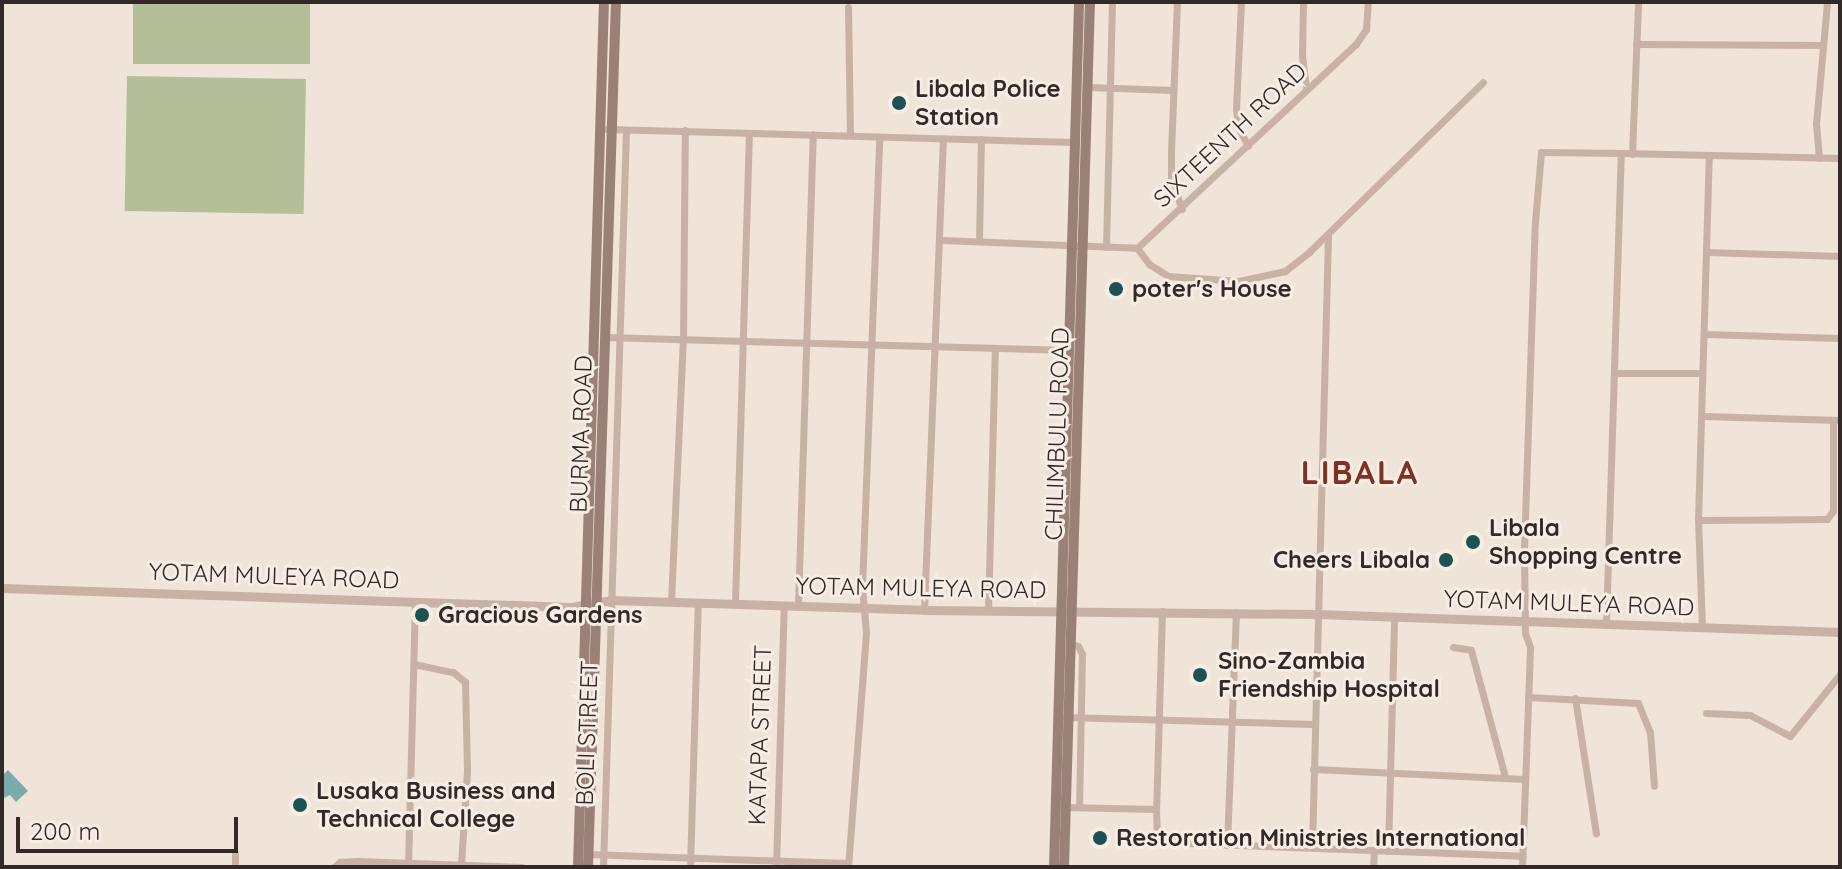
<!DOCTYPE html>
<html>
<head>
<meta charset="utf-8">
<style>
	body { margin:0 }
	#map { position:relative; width:1842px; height:869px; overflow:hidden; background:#f0e3d8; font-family:Quicksand,sans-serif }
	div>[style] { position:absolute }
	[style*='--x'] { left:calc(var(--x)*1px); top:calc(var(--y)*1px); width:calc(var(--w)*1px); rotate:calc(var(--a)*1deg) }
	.green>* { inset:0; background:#b4be99; transform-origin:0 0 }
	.water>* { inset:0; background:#79abaa }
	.minor>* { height:7px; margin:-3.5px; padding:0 3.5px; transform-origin:3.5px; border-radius:3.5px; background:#c7b2a5 }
	.tertiary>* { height:9px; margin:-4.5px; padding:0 4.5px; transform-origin:4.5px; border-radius:4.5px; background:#c7b2a5 }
	.secondary>* { height:10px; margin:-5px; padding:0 5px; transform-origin:5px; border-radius:5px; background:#9a8177 }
	.dots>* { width:22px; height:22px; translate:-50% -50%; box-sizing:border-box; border:4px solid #f8ede4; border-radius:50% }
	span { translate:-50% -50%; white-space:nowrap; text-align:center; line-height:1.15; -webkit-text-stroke:6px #f8ede4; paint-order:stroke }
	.poi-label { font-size:24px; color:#332926; font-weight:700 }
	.left { translate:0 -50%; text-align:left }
	.right { translate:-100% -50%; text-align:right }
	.street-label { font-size:24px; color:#332926 }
	.district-label { font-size:32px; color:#7e3222; font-weight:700; letter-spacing:2px }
	.frame { position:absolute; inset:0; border:4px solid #332926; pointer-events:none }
	.scale { position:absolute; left:16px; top:817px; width:222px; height:36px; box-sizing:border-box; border:4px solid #332926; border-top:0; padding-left:10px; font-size:24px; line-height:28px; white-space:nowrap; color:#332926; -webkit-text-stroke:6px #f8ede4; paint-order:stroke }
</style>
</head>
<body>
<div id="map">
	<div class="green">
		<i style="left:133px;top:2px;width:177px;height:62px"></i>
		<i style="left:127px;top:76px;width:179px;height:135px;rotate:1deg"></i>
	</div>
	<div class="water">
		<i style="clip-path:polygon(8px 770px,28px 791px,16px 802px,10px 795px,2px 799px,2px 776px)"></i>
	</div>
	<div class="minor">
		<i style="--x:1177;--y:2;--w:150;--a:92.3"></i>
		<i style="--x:1171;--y:152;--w:27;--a:90"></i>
		<i style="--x:1171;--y:179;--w:32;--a:70"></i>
		<i style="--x:1241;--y:2;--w:106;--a:92.7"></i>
		<i style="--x:1236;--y:108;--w:19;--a:84"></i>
		<i style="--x:1238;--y:127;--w:21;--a:62"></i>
		<i style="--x:1303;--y:2;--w:53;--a:91.1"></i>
		<i style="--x:1302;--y:55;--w:34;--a:83"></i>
		<i style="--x:848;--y:7;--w:128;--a:89.1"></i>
		<i style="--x:1636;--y:44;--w:186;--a:0.3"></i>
		<i style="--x:1087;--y:87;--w:86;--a:2"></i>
		<i style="--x:607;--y:129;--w:469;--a:1.6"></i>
		<i style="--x:1632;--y:154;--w:152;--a:-87.7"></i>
		<i style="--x:1819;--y:158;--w:34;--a:-95"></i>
		<i style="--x:1816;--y:124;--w:122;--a:-84.8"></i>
		<i style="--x:941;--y:240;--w:196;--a:2.3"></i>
		<i style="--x:1137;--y:248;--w:299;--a:-43"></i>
		<i style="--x:1356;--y:44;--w:18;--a:-56"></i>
		<i style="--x:1366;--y:29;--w:27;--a:-86"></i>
		<i style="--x:979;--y:241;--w:102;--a:-88.9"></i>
		<i style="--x:1106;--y:247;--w:245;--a:-88.6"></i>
		<i style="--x:1137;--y:248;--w:20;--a:53"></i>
		<i style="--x:1149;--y:264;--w:22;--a:32"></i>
		<i style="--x:1168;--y:276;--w:71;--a:4"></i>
		<i style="--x:1239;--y:281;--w:47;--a:-12.3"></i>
		<i style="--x:1285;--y:271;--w:31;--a:-38"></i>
		<i style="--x:1309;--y:252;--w:243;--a:-44.3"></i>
		<i style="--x:1706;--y:252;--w:134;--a:1.7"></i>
		<i style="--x:1705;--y:334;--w:135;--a:1.7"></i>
		<i style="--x:604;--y:337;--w:466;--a:1.6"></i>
		<i style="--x:1614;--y:373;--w:88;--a:0"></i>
		<i style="--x:1703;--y:416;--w:137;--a:1.7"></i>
		<i style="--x:1698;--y:520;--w:129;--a:-0.4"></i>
		<i style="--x:1827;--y:519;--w:10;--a:-53"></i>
		<i style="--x:1833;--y:511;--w:91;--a:-90"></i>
		<i style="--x:671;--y:601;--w:260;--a:-87.4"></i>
		<i style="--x:683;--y:341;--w:211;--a:-89.5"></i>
		<i style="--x:735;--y:603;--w:470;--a:-88.3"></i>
		<i style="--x:798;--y:605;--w:471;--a:-88.2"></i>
		<i style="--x:924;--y:610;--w:472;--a:-87.7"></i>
		<i style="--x:988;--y:611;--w:262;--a:-88.5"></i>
		<i style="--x:1162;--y:611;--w:198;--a:91.7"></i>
		<i style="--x:1156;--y:809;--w:26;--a:88"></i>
		<i style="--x:1157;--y:835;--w:9;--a:54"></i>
		<i style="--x:1162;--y:842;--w:361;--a:2.2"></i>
		<i style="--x:1606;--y:624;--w:471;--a:-88.2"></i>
		<i style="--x:1621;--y:153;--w:219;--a:1.3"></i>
		<i style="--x:1702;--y:628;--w:108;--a:-92.1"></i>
		<i style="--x:1698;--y:520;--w:364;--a:-88.3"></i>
		<i style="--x:1071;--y:644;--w:7;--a:16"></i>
		<i style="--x:1078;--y:646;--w:9;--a:63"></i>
		<i style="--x:1082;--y:654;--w:153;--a:91.1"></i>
		<i style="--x:1453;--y:647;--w:18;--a:9"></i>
		<i style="--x:1471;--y:650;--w:131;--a:75"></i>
		<i style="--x:414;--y:664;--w:40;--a:12"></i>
		<i style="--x:453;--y:672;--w:16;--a:40"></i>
		<i style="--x:465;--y:682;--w:89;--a:88.7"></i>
		<i style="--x:467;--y:771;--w:94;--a:93.7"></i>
		<i style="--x:1528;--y:697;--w:110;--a:3.1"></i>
		<i style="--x:1638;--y:703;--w:31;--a:68"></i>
		<i style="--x:1650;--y:732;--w:54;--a:85.8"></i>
		<i style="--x:1575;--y:698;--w:137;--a:81.2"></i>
		<i style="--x:1706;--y:713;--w:44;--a:2.6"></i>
		<i style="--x:1750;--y:715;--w:45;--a:27.7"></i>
		<i style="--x:1790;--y:736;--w:80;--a:-51.1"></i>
		<i style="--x:1065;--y:717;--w:248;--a:1.6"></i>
		<i style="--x:1313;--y:769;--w:212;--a:2.7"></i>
		<i style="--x:1063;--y:807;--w:93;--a:1.2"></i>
		<i style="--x:1227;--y:845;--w:233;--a:-87.8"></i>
		<i style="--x:1312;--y:847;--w:612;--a:-88.5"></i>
		<i style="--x:1388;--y:851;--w:235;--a:-88.5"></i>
		<i style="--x:588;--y:854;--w:260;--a:2"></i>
		<i style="--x:235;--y:867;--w:15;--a:-90"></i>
		<i style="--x:334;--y:867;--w:8;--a:-40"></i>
		<i style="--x:340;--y:862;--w:17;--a:-3"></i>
		<i style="--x:357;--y:861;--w:165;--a:2.1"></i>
		<i style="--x:408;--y:867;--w:266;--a:-88.5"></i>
		<i style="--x:603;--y:867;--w:737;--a:-88.21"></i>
		<i style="--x:690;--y:867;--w:265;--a:-88.3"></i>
		<i style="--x:776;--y:867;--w:262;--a:-88.3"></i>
		<i style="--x:848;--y:867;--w:236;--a:-85.6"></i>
		<i style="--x:866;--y:632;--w:44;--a:-95.2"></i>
		<i style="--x:862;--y:588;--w:451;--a:-87.8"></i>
		<i style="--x:1373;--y:867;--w:17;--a:-87"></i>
		<i style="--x:1522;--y:867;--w:220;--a:-87.9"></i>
		<i style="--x:1530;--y:647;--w:15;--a:-110"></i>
		<i style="--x:1525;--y:633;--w:84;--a:-90.7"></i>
		<i style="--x:1524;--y:549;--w:327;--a:-88.1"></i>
		<i style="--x:1535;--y:222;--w:70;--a:-85.1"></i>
		<i style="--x:1541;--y:152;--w:80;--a:0.7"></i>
	</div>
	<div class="tertiary">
		<i style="--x:2;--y:588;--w:570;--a:1.91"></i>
		<i style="--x:572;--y:607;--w:40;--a:-10"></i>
		<i style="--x:611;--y:600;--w:313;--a:1.8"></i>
		<i style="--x:924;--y:610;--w:393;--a:0.6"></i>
		<i style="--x:1317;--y:614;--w:523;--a:1.97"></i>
	</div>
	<div class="secondary">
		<i style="--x:578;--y:867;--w:865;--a:-88.28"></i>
		<i style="--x:588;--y:867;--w:865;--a:-88.15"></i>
		<i style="--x:1054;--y:867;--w:865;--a:-88.34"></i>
		<i style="--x:1064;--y:867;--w:865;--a:-88.28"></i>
	</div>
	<div class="dots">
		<i style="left:899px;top:103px;background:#1e5252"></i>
		<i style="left:1116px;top:289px;background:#1e5252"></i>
		<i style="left:1473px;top:542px;background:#1e5252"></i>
		<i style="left:1446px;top:560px;background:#1e5252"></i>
		<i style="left:422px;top:615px;background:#1e5252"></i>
		<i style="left:1200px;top:675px;background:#1e5252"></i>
		<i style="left:300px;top:805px;background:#1e5252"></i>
		<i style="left:1100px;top:838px;background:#1e5252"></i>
	</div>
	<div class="poi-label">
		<span class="left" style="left:915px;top:103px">Libala Police<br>Station</span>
		<span class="left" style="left:1132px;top:289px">poter's House</span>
		<span class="left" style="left:1489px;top:542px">Libala<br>Shopping Centre</span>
		<span class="right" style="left:1430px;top:560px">Cheers Libala</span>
		<span class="left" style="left:438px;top:615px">Gracious Gardens</span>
		<span class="left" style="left:1218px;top:675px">Sino-Zambia<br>Friendship Hospital</span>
		<span class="left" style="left:316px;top:805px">Lusaka Business and<br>Technical College</span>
		<span class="left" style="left:1116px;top:838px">Restoration Ministries International</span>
	</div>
	<div class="street-label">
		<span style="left:1230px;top:135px;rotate:-43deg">SIXTEENTH ROAD</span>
		<span style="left:581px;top:434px;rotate:-88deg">BURMA ROAD</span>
		<span style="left:1057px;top:434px;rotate:-88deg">CHILIMBULU ROAD</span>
		<span style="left:274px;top:576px;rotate:2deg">YOTAM MULEYA ROAD</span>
		<span style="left:921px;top:588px;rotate:1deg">YOTAM MULEYA ROAD</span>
		<span style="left:1569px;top:603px;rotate:2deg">YOTAM MULEYA ROAD</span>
		<span style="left:587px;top:733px;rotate:-88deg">BOLI STREET</span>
		<span style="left:760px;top:735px;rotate:-88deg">KATAPA STREET</span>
	</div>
	<div class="district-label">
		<span style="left:1360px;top:472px">LIBALA</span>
	</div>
	<div class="frame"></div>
	<div class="scale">200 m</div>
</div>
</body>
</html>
